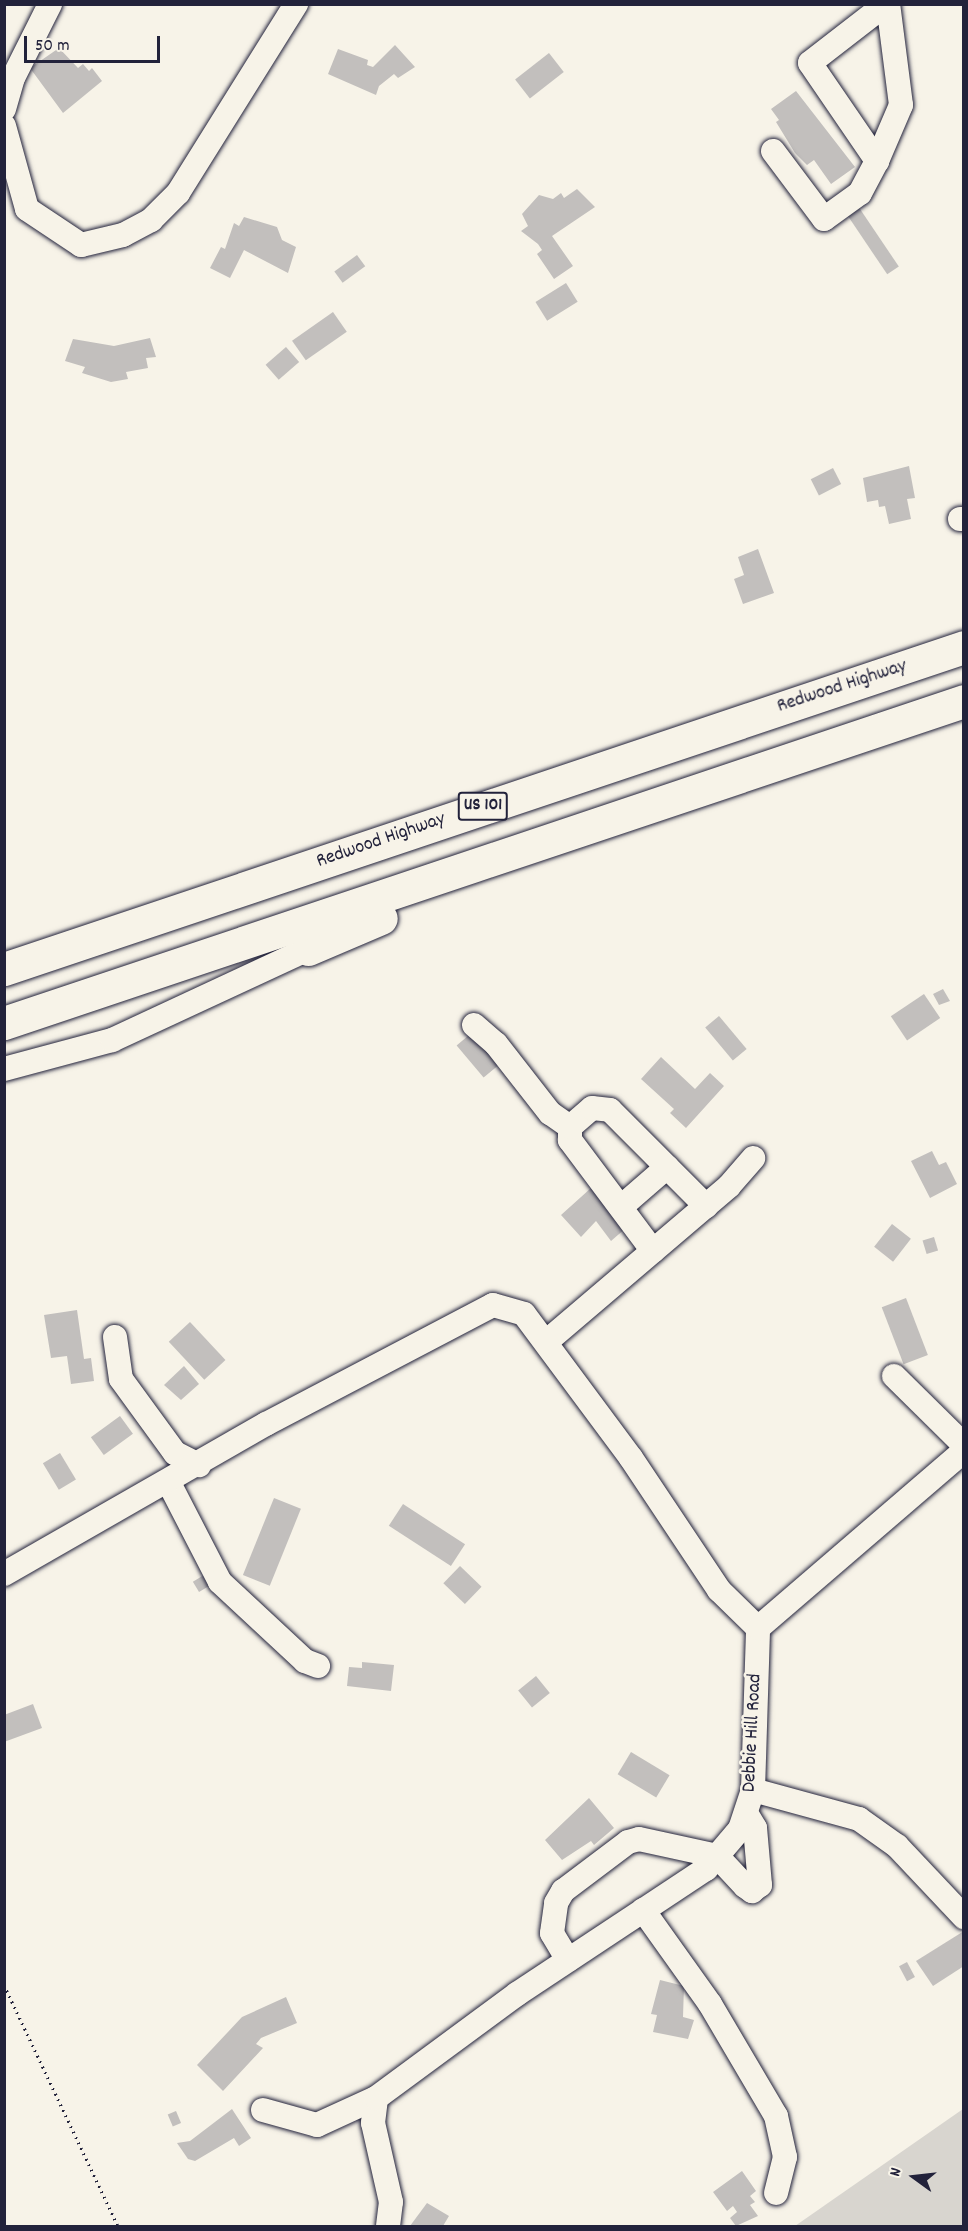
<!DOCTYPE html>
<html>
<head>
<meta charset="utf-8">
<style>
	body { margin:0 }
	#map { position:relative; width:968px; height:2231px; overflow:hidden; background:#f7f3e8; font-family:Dekko,sans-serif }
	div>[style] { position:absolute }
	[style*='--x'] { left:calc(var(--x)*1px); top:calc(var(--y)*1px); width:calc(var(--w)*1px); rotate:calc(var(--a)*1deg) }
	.green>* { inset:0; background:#d8d5cf }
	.building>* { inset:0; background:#c2bfbd; transform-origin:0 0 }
	.path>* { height:3px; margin-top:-1.5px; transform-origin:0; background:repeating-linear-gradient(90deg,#22223b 0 1.5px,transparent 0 6px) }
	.roads { filter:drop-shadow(0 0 2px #22223b) drop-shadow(0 0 2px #22223b) }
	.minor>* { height:24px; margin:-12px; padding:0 12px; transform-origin:12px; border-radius:12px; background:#f7f3e8 }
	.highway>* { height:33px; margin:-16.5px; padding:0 16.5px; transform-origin:16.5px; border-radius:16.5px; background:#f7f3e8 }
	span { translate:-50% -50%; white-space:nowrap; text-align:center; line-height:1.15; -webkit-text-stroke:5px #f7f3e8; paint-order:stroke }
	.shield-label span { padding:2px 4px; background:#f7f3e8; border:2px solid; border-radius:4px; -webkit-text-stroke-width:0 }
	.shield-label { font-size:18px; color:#22223b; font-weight:700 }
	.street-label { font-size:20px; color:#22223b }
	.frame { position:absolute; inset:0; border:6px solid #22223b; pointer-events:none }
	.north { position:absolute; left:884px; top:2147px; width:60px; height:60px; -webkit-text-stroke:4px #f7f3e8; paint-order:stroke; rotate:285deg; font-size:16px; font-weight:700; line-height:24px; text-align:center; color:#22223b }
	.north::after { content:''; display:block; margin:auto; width:21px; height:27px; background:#22223b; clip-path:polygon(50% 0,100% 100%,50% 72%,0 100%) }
	.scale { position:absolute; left:24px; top:36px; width:136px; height:27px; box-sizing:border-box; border:3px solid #22223b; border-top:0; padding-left:8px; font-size:18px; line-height:21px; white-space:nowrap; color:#22223b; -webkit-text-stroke:4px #f7f3e8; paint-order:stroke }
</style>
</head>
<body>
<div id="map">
	<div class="green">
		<i style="clip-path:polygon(963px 2109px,963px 2226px,795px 2226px)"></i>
	</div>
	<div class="building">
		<i style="clip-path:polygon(395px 45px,415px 67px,398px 78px,394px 74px,379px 86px,376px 95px,328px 74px,338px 49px,368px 60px,367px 65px,373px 67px)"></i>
		<i style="clip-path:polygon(59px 48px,78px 68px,83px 64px,89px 71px,92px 68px,102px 81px,63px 113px,30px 68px)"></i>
		<i style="left:549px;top:53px;width:24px;height:43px;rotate:52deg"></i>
		<i style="clip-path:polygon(796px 91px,855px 167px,831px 184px,814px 160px,807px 165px,795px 153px,776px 122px,779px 120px,771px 109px)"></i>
		<i style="clip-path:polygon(577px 189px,595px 207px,552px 236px,573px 266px,554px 279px,537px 254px,542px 250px,538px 244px,521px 231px,528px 226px,522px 214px,539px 195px,553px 199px,561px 193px,564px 198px)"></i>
		<i style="left:858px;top:206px;width:73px;height:14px;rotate:56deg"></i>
		<i style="clip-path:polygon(244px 217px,277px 227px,282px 240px,296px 247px,288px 273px,244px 250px,230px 278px,210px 268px,221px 247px,225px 249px,234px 223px,239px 226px)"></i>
		<i style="left:357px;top:255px;width:14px;height:28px;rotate:54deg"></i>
		<i style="left:566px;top:283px;width:22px;height:36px;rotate:58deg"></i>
		<i style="left:333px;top:312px;width:24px;height:50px;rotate:55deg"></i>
		<i style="clip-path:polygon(150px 338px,156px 357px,146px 358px,148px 368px,126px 372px,128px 379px,111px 382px,82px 373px,85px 367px,65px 361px,73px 339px,114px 346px)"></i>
		<i style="left:286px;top:347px;width:20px;height:27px;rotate:49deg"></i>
		<i style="clip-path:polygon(909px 466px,915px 498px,907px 499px,911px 519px,889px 524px,885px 506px,879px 507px,878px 500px,867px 502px,863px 478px)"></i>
		<i style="left:833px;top:468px;width:18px;height:25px;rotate:63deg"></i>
		<i style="clip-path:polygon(758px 549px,774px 593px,743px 604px,734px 579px,744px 575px,738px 557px)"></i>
		<i style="clip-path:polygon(943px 989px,950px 1001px,939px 1005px,933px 994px)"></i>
		<i style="left:924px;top:994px;width:29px;height:40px;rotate:56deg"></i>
		<i style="left:719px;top:1016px;width:43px;height:18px;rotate:50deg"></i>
		<i style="left:475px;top:1030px;width:42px;height:24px;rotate:50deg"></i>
		<i style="clip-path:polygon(661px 1057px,695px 1089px,710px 1073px,724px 1086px,686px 1128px,670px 1113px,674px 1109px,641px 1079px)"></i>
		<i style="clip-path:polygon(932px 1151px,939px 1165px,946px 1162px,957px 1184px,930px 1198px,911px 1161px)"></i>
		<i style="clip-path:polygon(591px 1188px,626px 1228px,611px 1241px,596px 1221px,581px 1237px,561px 1215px)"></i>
		<i style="left:892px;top:1224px;width:24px;height:29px;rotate:38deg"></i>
		<i style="left:934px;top:1237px;width:14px;height:12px;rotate:73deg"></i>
		<i style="left:906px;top:1298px;width:61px;height:26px;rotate:69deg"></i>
		<i style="clip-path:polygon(77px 1310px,84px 1359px,91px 1358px,94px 1381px,71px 1384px,67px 1356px,51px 1358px,44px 1315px)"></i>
		<i style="left:190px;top:1322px;width:52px;height:29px;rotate:47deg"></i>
		<i style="clip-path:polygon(184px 1366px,199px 1384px,181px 1400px,164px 1385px)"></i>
		<i style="left:120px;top:1416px;width:22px;height:36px;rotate:54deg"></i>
		<i style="left:60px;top:1453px;width:31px;height:20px;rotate:59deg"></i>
		<i style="left:274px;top:1498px;width:29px;height:83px;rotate:22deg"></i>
		<i style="left:403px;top:1504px;width:74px;height:26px;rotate:33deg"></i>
		<i style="left:460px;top:1566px;width:30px;height:24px;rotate:44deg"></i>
		<i style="left:204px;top:1575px;width:12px;height:13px;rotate:59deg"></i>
		<i style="clip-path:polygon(362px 1662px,394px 1665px,391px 1691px,347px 1686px,349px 1667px,362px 1668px)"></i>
		<i style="left:536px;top:1676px;width:22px;height:23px;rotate:51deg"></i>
		<i style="clip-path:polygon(33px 1704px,42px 1728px,4px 1742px,4px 1715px)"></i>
		<i style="left:631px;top:1752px;width:45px;height:26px;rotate:31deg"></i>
		<i style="clip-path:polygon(589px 1798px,614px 1828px,594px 1845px,591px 1841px,562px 1860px,545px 1840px)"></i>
		<i style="clip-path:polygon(964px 1931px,964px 1966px,933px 1986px,916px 1961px)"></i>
		<i style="left:907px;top:1962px;width:17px;height:9px;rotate:62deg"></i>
		<i style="clip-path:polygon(660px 1980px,684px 1986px,683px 2017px,694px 2020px,688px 2039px,653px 2032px,657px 2015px,651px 2014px)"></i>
		<i style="clip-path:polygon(286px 1997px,297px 2023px,261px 2038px,256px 2044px,263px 2048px,223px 2091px,197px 2065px,242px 2017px)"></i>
		<i style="clip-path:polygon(232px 2109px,251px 2138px,239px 2146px,234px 2138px,195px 2161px,188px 2159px,177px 2143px,190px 2141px)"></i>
		<i style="left:176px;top:2111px;width:13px;height:9px;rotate:67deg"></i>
		<i style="clip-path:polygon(742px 2171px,756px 2191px,750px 2196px,755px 2202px,750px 2205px,758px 2216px,736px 2226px,730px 2218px,737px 2212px,733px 2206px,727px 2211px,713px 2192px)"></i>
		<i style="clip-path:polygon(427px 2203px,449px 2216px,443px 2226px,410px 2226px)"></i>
	</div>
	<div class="path">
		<i style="--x:4;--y:1985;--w:267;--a:64.7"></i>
	</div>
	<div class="roads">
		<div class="minor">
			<i style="--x:886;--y:4;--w:96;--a:142.2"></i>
			<i style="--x:810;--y:63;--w:119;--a:55.6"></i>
			<i style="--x:877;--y:161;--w:61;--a:-66.8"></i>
			<i style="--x:901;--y:105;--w:102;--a:-97.3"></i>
			<i style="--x:4;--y:109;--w:32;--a:-74"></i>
			<i style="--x:13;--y:78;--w:83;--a:-63.4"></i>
			<i style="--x:4;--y:126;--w:86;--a:74.5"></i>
			<i style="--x:27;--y:209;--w:65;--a:33.7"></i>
			<i style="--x:81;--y:245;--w:43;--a:-13.4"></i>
			<i style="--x:123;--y:235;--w:32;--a:-28"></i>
			<i style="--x:151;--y:220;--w:38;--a:-45"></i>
			<i style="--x:178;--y:193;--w:223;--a:-58"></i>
			<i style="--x:773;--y:151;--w:85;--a:53.1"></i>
			<i style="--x:824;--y:219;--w:44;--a:-35.8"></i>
			<i style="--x:860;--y:193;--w:36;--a:-62"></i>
			<i style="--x:960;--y:519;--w:4;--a:0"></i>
			<i style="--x:474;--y:1025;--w:29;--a:41"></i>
			<i style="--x:496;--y:1044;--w:88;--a:52"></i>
			<i style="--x:550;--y:1113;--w:24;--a:35"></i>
			<i style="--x:4;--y:1069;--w:112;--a:-15"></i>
			<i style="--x:112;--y:1040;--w:216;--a:-24.9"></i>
			<i style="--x:621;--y:1207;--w:61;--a:-41"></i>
			<i style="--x:653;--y:1251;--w:139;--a:-126.8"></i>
			<i style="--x:570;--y:1140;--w:13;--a:-90"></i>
			<i style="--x:570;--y:1127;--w:29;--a:-41"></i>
			<i style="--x:592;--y:1108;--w:18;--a:6"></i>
			<i style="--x:610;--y:1110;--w:136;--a:45"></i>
			<i style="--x:115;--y:1337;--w:42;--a:81.9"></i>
			<i style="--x:121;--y:1379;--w:92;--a:53.9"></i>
			<i style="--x:175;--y:1453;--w:27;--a:27"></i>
			<i style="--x:546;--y:1342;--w:240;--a:-40.4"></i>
			<i style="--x:729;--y:1186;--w:37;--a:-49"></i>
			<i style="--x:894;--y:1376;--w:98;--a:44.6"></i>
			<i style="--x:169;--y:1483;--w:111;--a:62.7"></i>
			<i style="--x:220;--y:1582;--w:116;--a:42.9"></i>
			<i style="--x:305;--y:1661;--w:14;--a:21"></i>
			<i style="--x:4;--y:1574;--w:302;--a:-29.8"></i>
			<i style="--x:266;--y:1424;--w:256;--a:-27.7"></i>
			<i style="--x:493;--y:1305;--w:32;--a:16"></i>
			<i style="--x:524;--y:1314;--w:179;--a:53.4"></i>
			<i style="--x:631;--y:1458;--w:159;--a:56.3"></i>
			<i style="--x:719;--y:1590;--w:54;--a:44.3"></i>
			<i style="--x:753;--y:1790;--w:110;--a:15.3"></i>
			<i style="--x:859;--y:1819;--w:47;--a:35.4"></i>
			<i style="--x:897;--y:1846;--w:98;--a:46.7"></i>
			<i style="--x:643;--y:1910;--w:115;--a:54.5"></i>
			<i style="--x:710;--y:2004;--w:130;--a:59.5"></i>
			<i style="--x:776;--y:2116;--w:42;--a:77.6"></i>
			<i style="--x:785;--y:2157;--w:37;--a:104"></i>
			<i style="--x:568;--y:1960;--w:31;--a:-121"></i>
			<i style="--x:552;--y:1933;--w:30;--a:-82"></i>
			<i style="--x:556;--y:1903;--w:14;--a:-60"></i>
			<i style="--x:563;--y:1891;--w:81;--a:-37"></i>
			<i style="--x:628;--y:1842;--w:11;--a:-15"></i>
			<i style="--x:639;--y:1839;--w:80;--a:12.3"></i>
			<i style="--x:717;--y:1856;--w:41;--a:47"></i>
			<i style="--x:745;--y:1886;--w:9;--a:36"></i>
			<i style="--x:752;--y:1891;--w:10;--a:-37"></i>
			<i style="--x:760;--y:1885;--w:57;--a:-95"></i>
			<i style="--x:755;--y:1828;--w:17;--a:-121"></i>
			<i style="--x:263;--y:2110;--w:56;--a:15.5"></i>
			<i style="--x:317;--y:2125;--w:65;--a:-24.6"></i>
			<i style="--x:388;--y:2226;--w:24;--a:-83"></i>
			<i style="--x:391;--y:2202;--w:81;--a:-102.8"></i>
			<i style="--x:373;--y:2123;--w:25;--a:-83"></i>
			<i style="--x:376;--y:2098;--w:175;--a:-36.4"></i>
			<i style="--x:517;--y:1994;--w:227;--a:-33.5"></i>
			<i style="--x:706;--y:1869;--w:52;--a:-49.6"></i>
			<i style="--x:740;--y:1829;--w:41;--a:-71.6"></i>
			<i style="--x:753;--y:1790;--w:162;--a:-88.2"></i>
			<i style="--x:758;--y:1628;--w:272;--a:-40.7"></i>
		</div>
		<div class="highway">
			<i style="--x:308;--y:949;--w:79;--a:-23"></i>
			<i style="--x:4;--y:969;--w:1013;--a:-18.54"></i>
			<i style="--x:4;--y:1023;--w:1013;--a:-18.54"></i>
		</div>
	</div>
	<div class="shield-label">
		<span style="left:483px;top:806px">US 101</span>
	</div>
	<div class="street-label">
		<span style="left:842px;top:687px;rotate:-18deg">Redwood Highway</span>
		<span style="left:381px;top:841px;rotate:-19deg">Redwood Highway</span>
		<span style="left:753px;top:1733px;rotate:-87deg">Debbie Hill Road</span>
	</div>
	<div class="frame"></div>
	<div class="north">N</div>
	<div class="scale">50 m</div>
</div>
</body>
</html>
